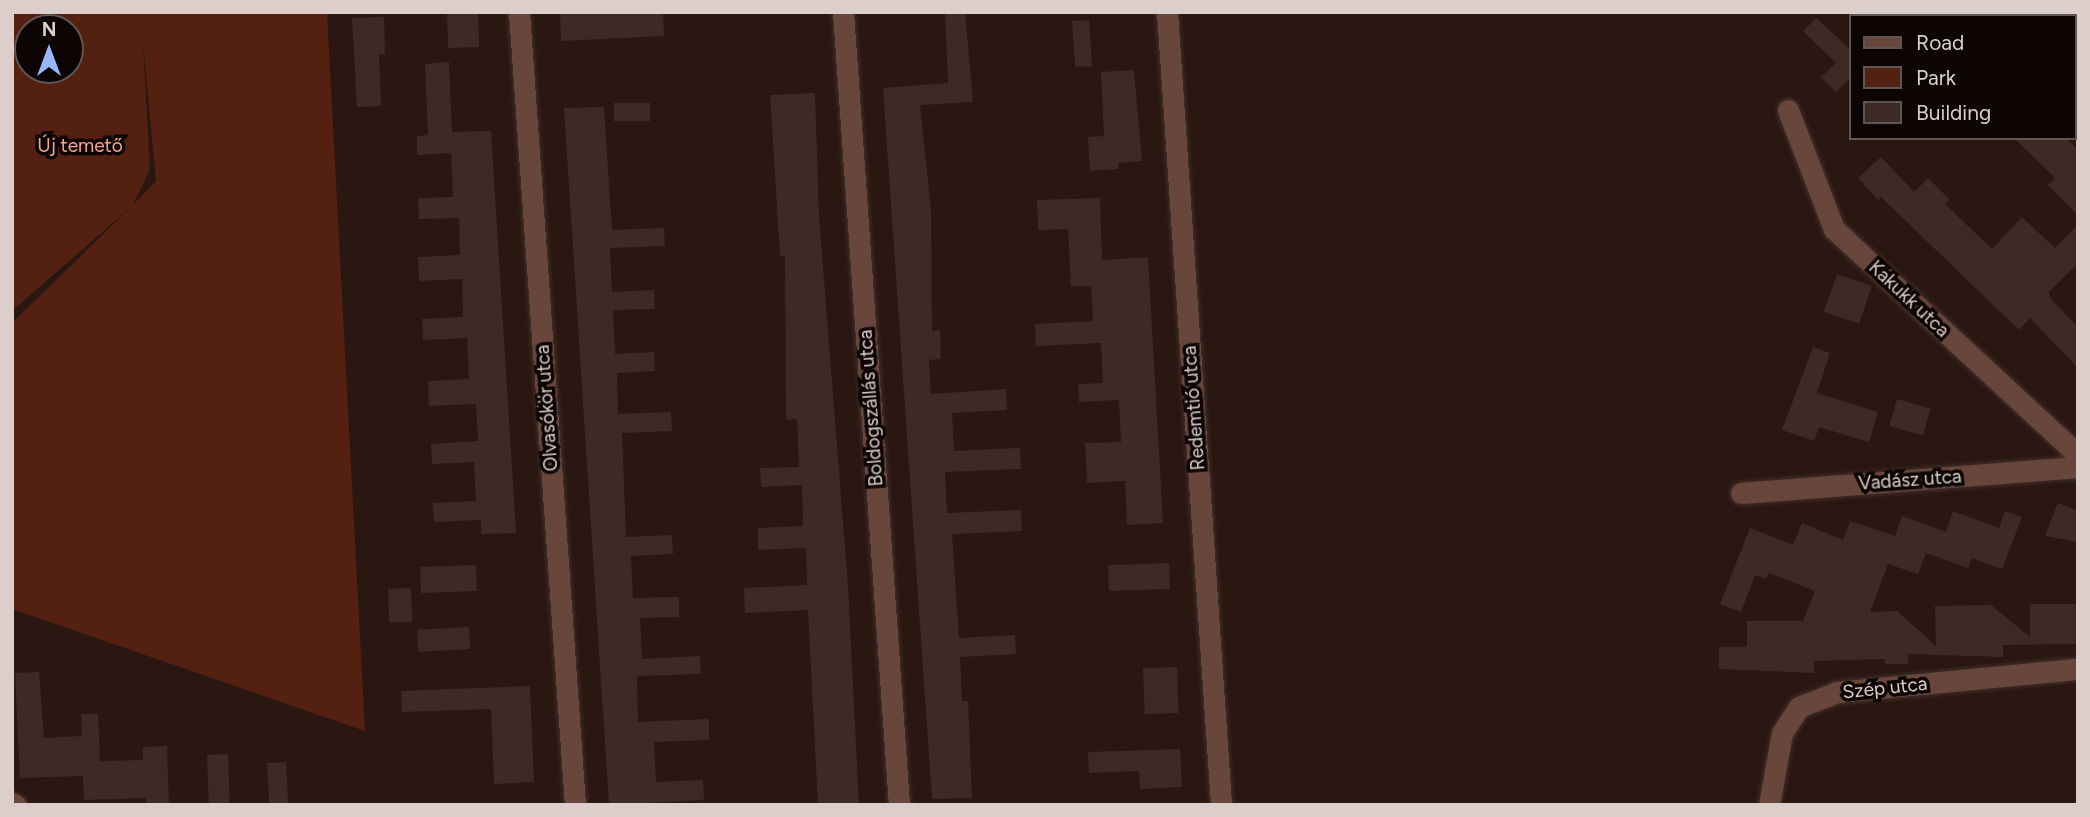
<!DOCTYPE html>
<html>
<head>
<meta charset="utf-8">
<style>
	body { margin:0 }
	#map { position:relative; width:2090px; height:817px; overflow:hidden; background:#2a1712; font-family:Figtree,sans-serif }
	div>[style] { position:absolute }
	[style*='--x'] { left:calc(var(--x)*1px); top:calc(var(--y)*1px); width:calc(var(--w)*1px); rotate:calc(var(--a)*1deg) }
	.green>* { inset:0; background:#532011 }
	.building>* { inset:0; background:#3e2a24; transform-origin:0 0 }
	.roads { filter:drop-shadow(0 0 2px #43312c) drop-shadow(0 0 2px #43312c) }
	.minor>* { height:21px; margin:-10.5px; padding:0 10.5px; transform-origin:10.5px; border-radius:10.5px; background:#69463c }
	span { translate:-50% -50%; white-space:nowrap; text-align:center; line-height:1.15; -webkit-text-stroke:7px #0c0504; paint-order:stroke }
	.park-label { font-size:19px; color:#fea48a }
	.street-label { font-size:19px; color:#dcceca }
	.frame { position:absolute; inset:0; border:14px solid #dcceca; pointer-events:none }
	.legend { position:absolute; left:1849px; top:14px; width:228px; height:126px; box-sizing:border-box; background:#0c0504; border:2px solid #5f5553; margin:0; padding:9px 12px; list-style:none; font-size:21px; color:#dcceca }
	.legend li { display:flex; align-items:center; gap:14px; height:35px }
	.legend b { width:35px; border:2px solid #5f5553 }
	.north { position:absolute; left:14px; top:14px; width:70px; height:70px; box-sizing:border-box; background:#0c0504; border:2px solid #5f5553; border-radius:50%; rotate:0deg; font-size:19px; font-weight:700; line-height:28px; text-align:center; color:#dcceca }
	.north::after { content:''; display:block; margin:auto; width:24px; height:32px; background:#96b6fd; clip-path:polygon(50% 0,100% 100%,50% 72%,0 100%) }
</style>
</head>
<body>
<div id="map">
	<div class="green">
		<i style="clip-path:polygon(evenodd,12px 12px,327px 12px,365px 731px,12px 609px,12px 323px,131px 207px,12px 311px,12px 12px,28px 28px,70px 28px,70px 70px,28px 70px,28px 28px,12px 12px,143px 43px,156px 181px,133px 205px,150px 169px,143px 43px)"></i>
	</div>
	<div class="building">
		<i style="left:478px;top:12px;width:35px;height:31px;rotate:88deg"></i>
		<i style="clip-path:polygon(560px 12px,663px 12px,664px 36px,561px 41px)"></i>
		<i style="clip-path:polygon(945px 12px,965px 12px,973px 102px,920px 105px,931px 210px,932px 331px,940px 330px,941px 359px,929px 360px,931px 394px,1006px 389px,1007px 410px,952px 413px,954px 451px,1020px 448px,1021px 469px,945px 472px,947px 513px,1021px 510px,1022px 531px,952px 534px,959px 638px,1015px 635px,1016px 654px,960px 657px,962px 701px,968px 701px,972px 798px,932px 799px,883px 88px,948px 83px)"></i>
		<i style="clip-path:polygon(384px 17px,385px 54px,379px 54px,381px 106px,357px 107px,352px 18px)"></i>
		<i style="clip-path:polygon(1816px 18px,1850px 49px,1850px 78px,1836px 92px,1821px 77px,1836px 63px,1803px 31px)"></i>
		<i style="left:1089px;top:20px;width:46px;height:17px;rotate:86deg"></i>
		<i style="clip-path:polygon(449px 62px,452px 132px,491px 131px,516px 533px,481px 534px,481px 520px,434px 522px,433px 503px,476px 501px,474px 462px,432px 464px,431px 444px,478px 441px,476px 404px,429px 406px,428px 381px,469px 379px,467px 338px,423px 340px,422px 319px,463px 317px,462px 279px,419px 281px,418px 257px,460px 255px,459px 218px,419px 219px,418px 198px,453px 197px,451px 153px,417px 155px,417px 136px,428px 135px,425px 64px)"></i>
		<i style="clip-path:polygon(1134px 70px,1142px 161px,1118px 163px,1118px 169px,1090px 171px,1088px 137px,1104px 136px,1101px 72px)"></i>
		<i style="clip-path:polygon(815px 93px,819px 216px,848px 586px,859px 805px,818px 805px,808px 610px,745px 613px,744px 588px,807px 585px,806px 548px,758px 550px,758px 528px,803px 526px,802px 485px,761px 487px,760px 468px,799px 467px,797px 419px,786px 420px,785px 256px,780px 256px,770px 95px)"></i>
		<i style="left:650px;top:103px;width:18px;height:36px;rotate:90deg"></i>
		<i style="clip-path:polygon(604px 107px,612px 230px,664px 228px,665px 246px,610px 248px,612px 292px,654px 290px,655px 309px,613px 310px,615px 354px,654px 352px,655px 371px,617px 373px,618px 414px,671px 412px,672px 431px,622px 433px,626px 537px,672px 535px,673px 554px,631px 556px,633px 598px,679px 597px,679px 617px,640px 618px,642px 659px,700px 656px,701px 674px,637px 676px,638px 722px,709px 719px,709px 740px,654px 742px,656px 782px,703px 780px,704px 800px,609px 805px,564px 108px)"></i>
		<i style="clip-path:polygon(2014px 138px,2066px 138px,2078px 149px,2078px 215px,2048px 185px,2055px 178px)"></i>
		<i style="clip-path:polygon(1881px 157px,1914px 192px,1928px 178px,1950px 200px,1945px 204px,1992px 249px,2022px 217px,2055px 248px,2078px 225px,2078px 263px,2049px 292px,2050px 298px,2078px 327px,2078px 368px,2030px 318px,2019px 330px,1881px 197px,1878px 200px,1858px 178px)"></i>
		<i style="clip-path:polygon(1100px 198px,1102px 260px,1148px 257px,1163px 523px,1127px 525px,1125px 481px,1087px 483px,1085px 443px,1121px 442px,1119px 400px,1079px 402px,1078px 384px,1103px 383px,1101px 343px,1036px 346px,1035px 324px,1093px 321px,1091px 286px,1071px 286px,1068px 229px,1038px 230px,1037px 200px)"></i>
		<i style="left:1837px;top:274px;width:37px;height:40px;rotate:19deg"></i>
		<i style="clip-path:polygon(1813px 347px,1830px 353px,1817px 393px,1878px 412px,1869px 442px,1819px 427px,1814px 441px,1782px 430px)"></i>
		<i style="left:1897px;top:399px;width:35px;height:28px;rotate:16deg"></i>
		<i style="clip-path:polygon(2058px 503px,2078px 511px,2078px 542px,2045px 536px)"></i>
		<i style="clip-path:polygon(1953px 511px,1999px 528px,2005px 511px,2022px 517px,2002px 569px,1972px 558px,1968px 568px,1926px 553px,1918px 574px,1888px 564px,1870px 612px,1897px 611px,1936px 646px,1935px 606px,1991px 605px,2030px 637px,2030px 604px,2078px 604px,2078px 644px,2003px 645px,2003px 657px,1908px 654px,1908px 664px,1885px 664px,1885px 659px,1814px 661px,1814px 673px,1719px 669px,1719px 647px,1747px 647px,1747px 621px,1803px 621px,1815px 591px,1769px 573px,1766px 579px,1755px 575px,1741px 612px,1720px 604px,1750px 528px,1793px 545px,1802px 523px,1843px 540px,1850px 521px,1895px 536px,1902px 516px,1946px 532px)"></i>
		<i style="left:1169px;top:563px;width:26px;height:61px;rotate:88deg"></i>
		<i style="left:476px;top:565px;width:26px;height:56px;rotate:88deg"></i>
		<i style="left:411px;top:588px;width:34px;height:23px;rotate:88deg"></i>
		<i style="left:469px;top:627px;width:22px;height:52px;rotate:87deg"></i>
		<i style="left:1177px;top:667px;width:46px;height:34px;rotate:88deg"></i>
		<i style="clip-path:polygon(39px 672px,44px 738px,82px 736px,81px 714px,98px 714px,100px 761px,143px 760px,143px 747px,167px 746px,169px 805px,146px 805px,146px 798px,84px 800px,83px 776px,20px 778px,15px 673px)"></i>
		<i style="clip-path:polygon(530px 686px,534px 782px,494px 784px,491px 709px,402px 712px,401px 691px)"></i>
		<i style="clip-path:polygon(1180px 749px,1182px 787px,1140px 789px,1139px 771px,1089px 773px,1088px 752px)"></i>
		<i style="left:228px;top:754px;width:51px;height:21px;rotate:88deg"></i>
		<i style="left:286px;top:762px;width:43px;height:19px;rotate:87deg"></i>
	</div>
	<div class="roads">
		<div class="minor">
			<i style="--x:519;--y:12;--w:795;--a:85.96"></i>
			<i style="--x:843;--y:12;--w:795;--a:85.96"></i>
			<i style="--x:1167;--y:12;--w:795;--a:86.1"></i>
			<i style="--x:1962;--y:12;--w:6;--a:45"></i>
			<i style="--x:1788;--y:110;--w:128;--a:68.9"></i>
			<i style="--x:1834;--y:229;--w:333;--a:42.8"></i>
			<i style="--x:2074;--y:115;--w:6;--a:45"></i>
			<i style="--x:1741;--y:493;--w:338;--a:-4.4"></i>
			<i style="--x:12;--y:803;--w:4;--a:27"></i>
			<i style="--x:1769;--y:805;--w:73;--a:-79.8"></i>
			<i style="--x:1782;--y:733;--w:31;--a:-57"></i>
			<i style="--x:1799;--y:707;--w:41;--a:-21.5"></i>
			<i style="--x:1837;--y:692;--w:242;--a:-5.5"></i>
		</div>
	</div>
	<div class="park-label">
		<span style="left:80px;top:146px">Új temető</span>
	</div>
	<div class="street-label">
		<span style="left:1909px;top:299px;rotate:43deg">Kakukk utca</span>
		<span style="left:547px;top:408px;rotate:-94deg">Olvasókör utca</span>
		<span style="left:871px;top:408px;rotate:-94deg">Boldogszállás utca</span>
		<span style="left:1194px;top:408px;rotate:-94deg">Redemtió utca</span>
		<span style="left:1910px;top:480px;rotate:-4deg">Vadász utca</span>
		<span style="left:1885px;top:688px;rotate:-6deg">Szép utca</span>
	</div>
	<div class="frame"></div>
	<ul class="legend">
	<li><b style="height:9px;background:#69463c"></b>Road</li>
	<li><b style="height:19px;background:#532011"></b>Park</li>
	<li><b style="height:19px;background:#3e2a24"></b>Building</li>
	</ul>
	<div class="north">N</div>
</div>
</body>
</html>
